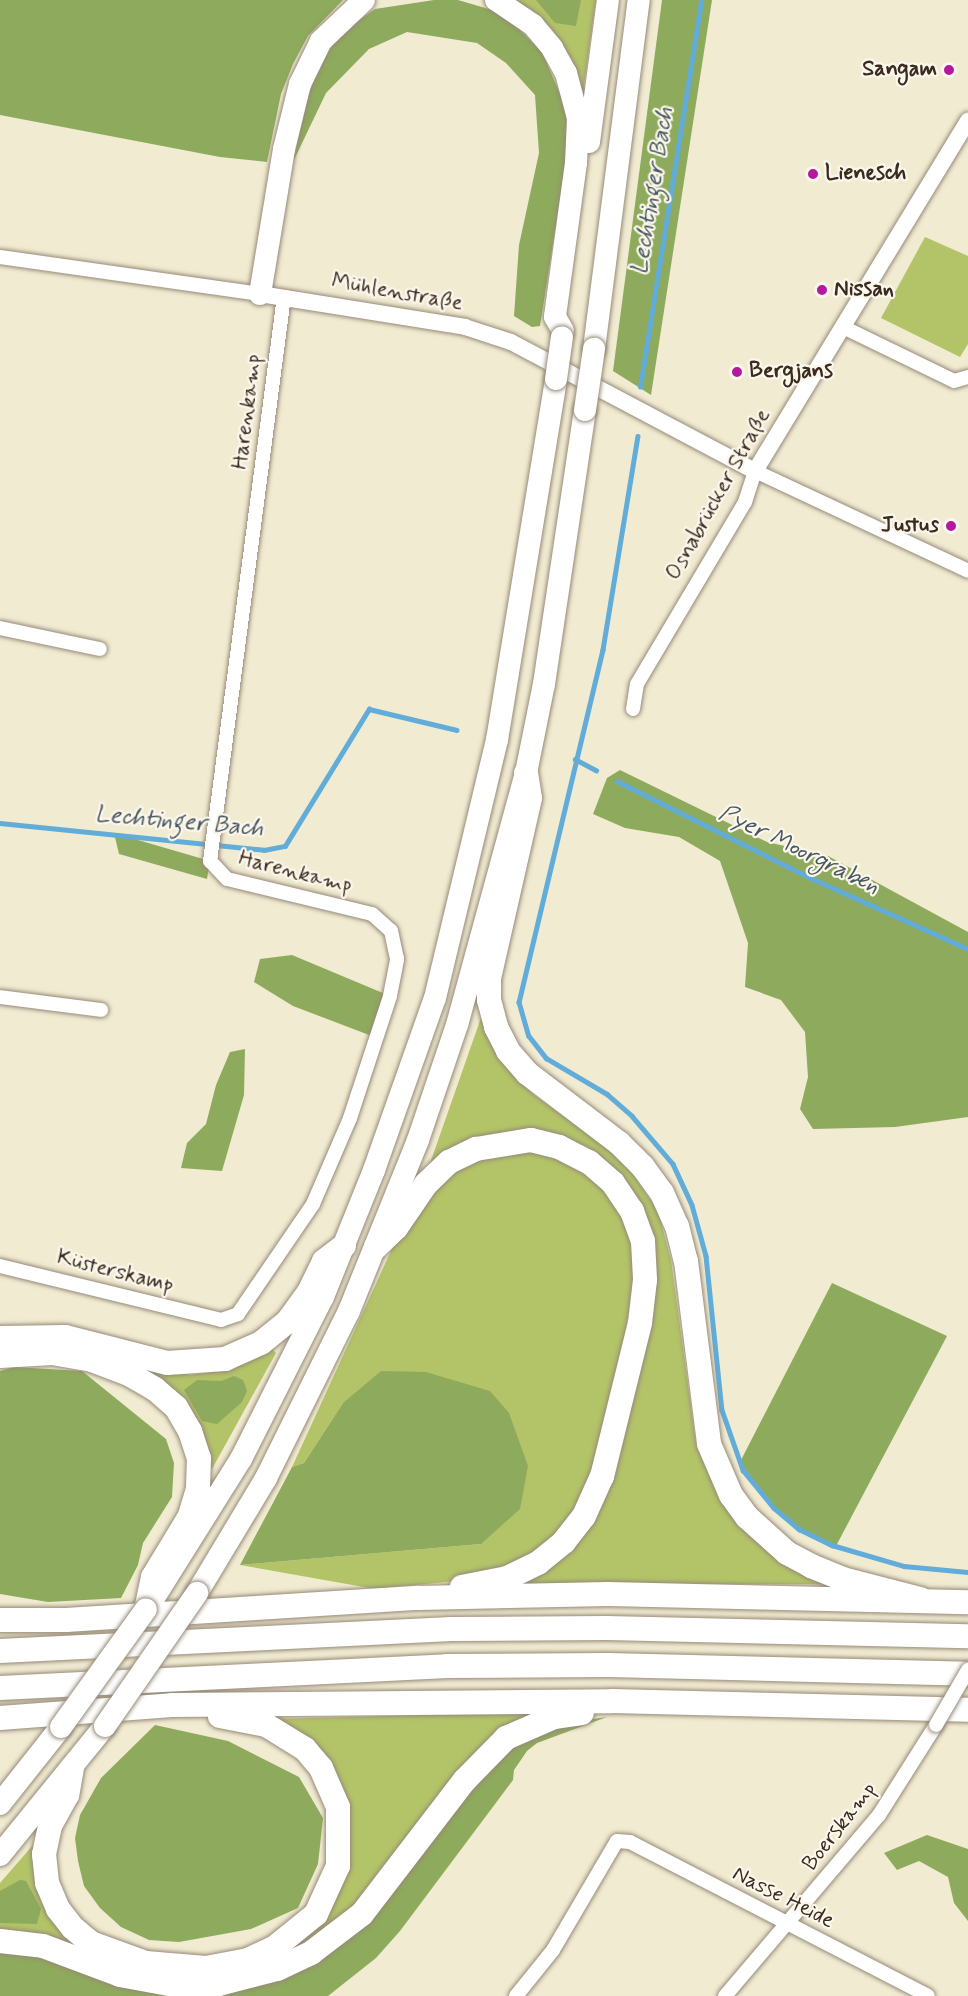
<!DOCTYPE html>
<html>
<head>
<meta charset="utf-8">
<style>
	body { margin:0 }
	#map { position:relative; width:968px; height:1996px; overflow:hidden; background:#f1ebd2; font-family:Mynerve,sans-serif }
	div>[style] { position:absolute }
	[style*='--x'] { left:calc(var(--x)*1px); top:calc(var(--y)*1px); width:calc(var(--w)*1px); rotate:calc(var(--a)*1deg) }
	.green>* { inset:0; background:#b3c468 }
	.forest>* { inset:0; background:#8eaa5c }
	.stream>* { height:4.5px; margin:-2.25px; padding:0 2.25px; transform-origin:2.25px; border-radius:2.25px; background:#61acd9 }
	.roads { filter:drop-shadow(0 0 2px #968a78) drop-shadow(0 0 2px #968a78) }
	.minor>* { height:14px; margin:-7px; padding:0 7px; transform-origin:7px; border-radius:7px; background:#fff }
	.tertiary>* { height:16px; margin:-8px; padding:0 8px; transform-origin:8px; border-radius:8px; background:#fff }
	.trunk>* { height:22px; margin:-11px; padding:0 11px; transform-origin:11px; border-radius:11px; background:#fff }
	.motorway>* { height:24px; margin:-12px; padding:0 12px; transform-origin:12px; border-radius:12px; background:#fff }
	.bridges { filter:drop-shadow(0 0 2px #968a78) drop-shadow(0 0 2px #968a78) }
	.minor-bridge>* { height:14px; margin:-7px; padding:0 7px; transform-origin:7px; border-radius:7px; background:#fff }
	.trunk-bridge>* { height:22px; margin:-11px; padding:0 11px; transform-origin:11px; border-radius:11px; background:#fff }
	.dots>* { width:16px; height:16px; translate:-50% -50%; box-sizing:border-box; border:3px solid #fbf7ec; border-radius:50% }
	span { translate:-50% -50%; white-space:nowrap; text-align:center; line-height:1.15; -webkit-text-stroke:4.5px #fbf7ec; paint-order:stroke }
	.poi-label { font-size:22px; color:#3b2a1e; font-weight:700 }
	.right { translate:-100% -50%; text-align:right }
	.left { translate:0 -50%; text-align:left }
	.street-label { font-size:22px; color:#3b2a1e }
	.water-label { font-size:24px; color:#48585f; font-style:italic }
</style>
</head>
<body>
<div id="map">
	<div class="green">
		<i style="clip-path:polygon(515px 0,596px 0,583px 91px,569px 57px)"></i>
		<i style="clip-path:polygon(925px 237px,968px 256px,968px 344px,960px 357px,881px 318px)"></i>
		<i style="clip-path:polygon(483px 1012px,509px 1070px,534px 1095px,620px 1156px,658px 1211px,671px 1260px,696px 1444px,722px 1502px,740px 1526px,785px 1564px,829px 1584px,518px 1585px,599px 1503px,648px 1229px,570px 1143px,428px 1169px)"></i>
		<i style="clip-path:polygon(509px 1147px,546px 1154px,576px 1165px,599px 1182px,619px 1212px,632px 1245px,634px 1285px,615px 1386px,584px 1498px,562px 1534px,528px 1561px,476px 1579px,375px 1589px,240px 1565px,481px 1544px,343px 1403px,304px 1463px,292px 1467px,407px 1216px,439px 1178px)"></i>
		<i style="clip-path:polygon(271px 1348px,276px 1353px,212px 1469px,207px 1466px,206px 1454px,122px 1362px,190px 1375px,233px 1369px)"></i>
		<i style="clip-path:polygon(537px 1712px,368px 1896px,326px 1931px,281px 1955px,305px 1937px,346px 1814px,273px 1719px)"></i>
		<i style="clip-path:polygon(33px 1845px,37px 1847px,82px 1949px,0 1933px,0 1883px)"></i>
	</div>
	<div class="forest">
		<i style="clip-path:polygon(0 0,343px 0,308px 36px,293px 64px,281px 94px,267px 162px,220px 157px,0 115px)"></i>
		<i style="clip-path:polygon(434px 0,458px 0,499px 12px,512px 22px,542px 52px,566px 108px,568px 148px,540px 326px,532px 327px,514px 316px,519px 245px,539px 153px,535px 95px,506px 63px,477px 43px,407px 32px,369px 49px,326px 93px,293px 162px,308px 96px,323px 57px,345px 30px,375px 9px)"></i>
		<i style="clip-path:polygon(536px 0,581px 0,576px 26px,555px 23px)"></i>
		<i style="clip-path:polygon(662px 0,712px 0,651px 395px,613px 371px)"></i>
		<i style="clip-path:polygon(620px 770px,767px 842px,828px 856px,968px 932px,968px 1117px,895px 1127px,813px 1129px,800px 1109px,808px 1077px,805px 1032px,781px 1000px,745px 987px,748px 943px,720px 861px,679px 837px,625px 828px,593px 814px,607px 778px)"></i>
		<i style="clip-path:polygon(114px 833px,210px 861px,207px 879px,119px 854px)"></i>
		<i style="clip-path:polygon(292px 955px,390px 996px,377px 1038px,293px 1006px,254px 982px,260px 959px)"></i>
		<i style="clip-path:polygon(245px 1049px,244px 1095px,222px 1171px,181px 1168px,187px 1143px,206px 1124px,216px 1085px,230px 1052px)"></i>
		<i style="clip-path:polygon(832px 1283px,947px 1336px,836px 1546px,799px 1529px,774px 1508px,740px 1462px)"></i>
		<i style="clip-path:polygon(14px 1367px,82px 1371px,166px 1439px,174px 1463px,172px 1497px,143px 1543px,138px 1565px,121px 1598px,48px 1602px,0 1594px,0 1371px)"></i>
		<i style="clip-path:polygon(381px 1371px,426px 1372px,490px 1391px,509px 1413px,528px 1466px,520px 1509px,481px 1544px,240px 1565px,292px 1467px,304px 1463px,343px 1403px)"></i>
		<i style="clip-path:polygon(234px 1376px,243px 1380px,247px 1391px,242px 1402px,217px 1424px,202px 1421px,184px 1390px,197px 1380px,221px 1381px)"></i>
		<i style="clip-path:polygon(607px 1717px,537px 1743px,527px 1751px,514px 1770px,513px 1780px,400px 1931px,376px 1958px,328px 1996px,0 1996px,0 1951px,313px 1960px,502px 1751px,559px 1724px)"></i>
		<i style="clip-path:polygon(155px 1725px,228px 1741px,299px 1777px,323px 1818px,318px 1864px,298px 1908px,251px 1929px,179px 1942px,149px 1940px,121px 1927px,100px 1908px,84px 1886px,78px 1861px,75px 1838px,80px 1815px,101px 1778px)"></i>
		<i style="clip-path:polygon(927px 1835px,968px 1849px,968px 1921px,954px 1903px,948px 1877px,919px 1861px,897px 1870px,884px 1853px)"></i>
		<i style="clip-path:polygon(20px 1880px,26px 1881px,41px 1909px,37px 1924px,0 1923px,0 1891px)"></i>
	</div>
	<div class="stream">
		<i style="--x:640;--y:387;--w:392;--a:-81"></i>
		<i style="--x:638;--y:436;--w:217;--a:99.3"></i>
		<i style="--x:603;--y:650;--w:362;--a:103.4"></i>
		<i style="--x:519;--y:1002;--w:35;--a:74"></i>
		<i style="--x:529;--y:1036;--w:28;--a:52"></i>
		<i style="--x:546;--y:1058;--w:71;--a:30.5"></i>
		<i style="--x:607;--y:1094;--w:33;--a:41"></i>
		<i style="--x:632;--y:1116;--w:63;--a:49.5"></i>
		<i style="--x:673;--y:1164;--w:45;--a:65.1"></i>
		<i style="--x:692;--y:1205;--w:53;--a:74.6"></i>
		<i style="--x:706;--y:1256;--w:155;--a:84.1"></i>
		<i style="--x:722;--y:1410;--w:64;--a:70.7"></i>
		<i style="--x:743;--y:1470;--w:49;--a:50.8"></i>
		<i style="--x:774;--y:1508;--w:33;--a:40"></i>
		<i style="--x:799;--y:1529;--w:37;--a:26"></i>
		<i style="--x:832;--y:1545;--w:75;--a:16.3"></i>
		<i style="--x:904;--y:1566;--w:64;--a:5.4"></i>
		<i style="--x:575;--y:759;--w:24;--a:28"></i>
		<i style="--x:617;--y:781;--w:217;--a:26.6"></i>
		<i style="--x:811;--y:878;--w:172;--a:24.3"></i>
		<i style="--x:0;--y:823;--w:265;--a:5.8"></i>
		<i style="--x:264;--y:850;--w:21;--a:-11"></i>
		<i style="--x:285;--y:846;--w:161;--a:-58.5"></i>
		<i style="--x:369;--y:709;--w:90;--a:13.4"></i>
	</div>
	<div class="roads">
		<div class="minor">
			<i style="--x:0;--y:257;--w:263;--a:8.1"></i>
			<i style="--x:843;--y:327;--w:123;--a:25.9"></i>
			<i style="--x:954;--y:381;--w:15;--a:-16"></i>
			<i style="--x:0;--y:628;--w:102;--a:11.9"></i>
			<i style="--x:633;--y:709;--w:25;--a:-81"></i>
			<i style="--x:637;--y:684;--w:212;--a:-59.3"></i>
			<i style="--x:745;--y:502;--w:33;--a:-72"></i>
			<i style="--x:755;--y:471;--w:235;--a:25.1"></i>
			<i style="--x:0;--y:997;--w:102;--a:7.3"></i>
			<i style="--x:0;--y:1266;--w:228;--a:13.7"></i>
			<i style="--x:221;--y:1320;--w:18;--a:-19"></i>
			<i style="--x:238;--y:1314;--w:133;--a:-55.7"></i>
			<i style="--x:313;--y:1204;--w:94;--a:-66.7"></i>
			<i style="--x:350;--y:1118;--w:128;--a:-71.8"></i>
			<i style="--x:390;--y:996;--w:38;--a:-79"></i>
			<i style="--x:397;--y:959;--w:29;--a:-102"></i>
			<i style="--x:391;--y:931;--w:25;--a:-138"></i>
			<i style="--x:372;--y:914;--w:149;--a:-166.4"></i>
			<i style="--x:227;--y:879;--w:25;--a:-133"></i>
			<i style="--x:210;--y:861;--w:569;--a:-82.53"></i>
			<i style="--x:516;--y:1996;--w:59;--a:-51.2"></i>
			<i style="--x:553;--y:1950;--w:126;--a:-59.6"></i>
			<i style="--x:617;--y:1841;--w:13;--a:4"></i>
			<i style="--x:630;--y:1842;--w:335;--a:27.3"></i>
			<i style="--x:725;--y:1996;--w:238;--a:-49.6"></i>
			<i style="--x:879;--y:1815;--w:107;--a:-57.7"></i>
		</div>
		<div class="tertiary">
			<i style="--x:260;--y:294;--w:208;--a:9.1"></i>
			<i style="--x:465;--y:327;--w:48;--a:18.1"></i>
			<i style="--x:511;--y:342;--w:276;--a:27.9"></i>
			<i style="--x:755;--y:471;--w:410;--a:-58.7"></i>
		</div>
		<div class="trunk">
			<i style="--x:496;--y:0;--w:45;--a:34"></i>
			<i style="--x:533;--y:25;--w:30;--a:50"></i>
			<i style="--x:552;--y:48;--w:29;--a:61"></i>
			<i style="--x:566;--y:73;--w:47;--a:75.1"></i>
			<i style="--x:578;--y:118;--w:45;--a:92.5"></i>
			<i style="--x:576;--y:163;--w:155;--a:97.8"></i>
			<i style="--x:555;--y:317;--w:16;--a:60"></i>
			<i style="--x:589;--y:142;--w:143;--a:-82.4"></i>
			<i style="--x:260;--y:294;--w:147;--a:-80.6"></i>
			<i style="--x:284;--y:149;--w:67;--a:-76.2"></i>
			<i style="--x:300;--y:84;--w:48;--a:-64"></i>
			<i style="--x:321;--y:41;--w:59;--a:-43.6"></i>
			<i style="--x:594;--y:349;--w:352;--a:-82.7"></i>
			<i style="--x:197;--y:1593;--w:134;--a:-59"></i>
			<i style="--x:266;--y:1478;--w:186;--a:-63.6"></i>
			<i style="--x:349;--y:1311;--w:184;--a:-68"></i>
			<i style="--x:418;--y:1140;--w:121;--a:-71.3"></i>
			<i style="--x:457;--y:1025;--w:261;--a:-74.7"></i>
			<i style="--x:526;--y:773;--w:91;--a:-78.6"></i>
			<i style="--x:544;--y:684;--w:277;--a:-81.5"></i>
			<i style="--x:155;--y:1596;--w:162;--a:-57.9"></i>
			<i style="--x:241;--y:1459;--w:182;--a:-63.2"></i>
			<i style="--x:323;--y:1297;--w:137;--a:-68.1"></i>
			<i style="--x:374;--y:1170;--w:182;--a:-70.5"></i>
			<i style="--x:435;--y:998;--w:265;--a:-76.5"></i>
			<i style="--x:497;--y:740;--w:366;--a:-80.7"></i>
			<i style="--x:0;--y:1804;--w:98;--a:-51.6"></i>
			<i style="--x:0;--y:1855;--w:166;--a:-50.9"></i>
		</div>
		<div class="motorway">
			<i style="--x:526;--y:773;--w:25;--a:81"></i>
			<i style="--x:530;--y:798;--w:185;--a:102.8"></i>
			<i style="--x:489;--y:978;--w:22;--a:90"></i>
			<i style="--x:489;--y:1000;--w:28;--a:75"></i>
			<i style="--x:496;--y:1027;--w:27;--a:63"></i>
			<i style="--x:508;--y:1051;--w:29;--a:49"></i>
			<i style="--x:527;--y:1073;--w:116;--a:37.3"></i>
			<i style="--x:619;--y:1143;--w:34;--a:45"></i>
			<i style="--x:643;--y:1167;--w:32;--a:54"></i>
			<i style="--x:662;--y:1193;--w:36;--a:66"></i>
			<i style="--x:677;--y:1226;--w:36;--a:76"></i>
			<i style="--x:686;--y:1261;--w:184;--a:82.8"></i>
			<i style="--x:709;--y:1444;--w:56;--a:66.7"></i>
			<i style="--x:731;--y:1495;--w:27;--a:54"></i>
			<i style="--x:747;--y:1517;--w:54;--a:42"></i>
			<i style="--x:787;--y:1553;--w:27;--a:28"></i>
			<i style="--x:811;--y:1566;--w:35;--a:22"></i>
			<i style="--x:843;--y:1579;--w:80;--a:14.6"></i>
			<i style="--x:376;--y:1247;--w:28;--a:-44"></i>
			<i style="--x:396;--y:1228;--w:53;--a:-55.7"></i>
			<i style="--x:426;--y:1184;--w:32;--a:-44"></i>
			<i style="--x:449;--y:1162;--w:30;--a:-26"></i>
			<i style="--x:476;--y:1149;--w:56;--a:-9.3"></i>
			<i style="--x:531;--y:1140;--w:29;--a:14"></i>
			<i style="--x:559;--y:1147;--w:34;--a:27"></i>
			<i style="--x:589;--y:1162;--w:32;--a:41"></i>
			<i style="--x:613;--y:1183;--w:34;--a:56"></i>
			<i style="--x:632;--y:1211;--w:32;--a:70"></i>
			<i style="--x:643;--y:1241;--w:39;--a:87"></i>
			<i style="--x:645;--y:1280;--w:43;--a:96.6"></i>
			<i style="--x:640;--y:1323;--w:158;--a:103.9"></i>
			<i style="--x:602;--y:1476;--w:44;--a:114.2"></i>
			<i style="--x:584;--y:1516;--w:33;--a:128"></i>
			<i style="--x:564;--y:1542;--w:33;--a:141"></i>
			<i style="--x:538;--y:1563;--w:34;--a:154"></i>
			<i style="--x:507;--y:1578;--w:46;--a:168.7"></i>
			<i style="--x:0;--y:1338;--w:65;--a:-0.9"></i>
			<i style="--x:65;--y:1337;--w:105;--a:14.3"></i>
			<i style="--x:167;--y:1363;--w:58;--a:-3.9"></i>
			<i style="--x:225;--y:1359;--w:39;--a:-24"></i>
			<i style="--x:261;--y:1343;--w:35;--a:-39"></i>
			<i style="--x:288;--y:1321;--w:36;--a:-54"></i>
			<i style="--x:309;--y:1292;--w:34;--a:-64"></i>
			<i style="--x:324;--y:1261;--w:25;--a:-37"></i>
			<i style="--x:0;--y:1356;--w:52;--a:-3.3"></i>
			<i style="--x:52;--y:1353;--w:41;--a:9.9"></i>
			<i style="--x:92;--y:1360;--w:40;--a:21"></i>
			<i style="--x:129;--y:1374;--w:30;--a:30"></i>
			<i style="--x:155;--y:1389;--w:28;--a:41"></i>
			<i style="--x:176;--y:1407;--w:28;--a:60"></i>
			<i style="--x:190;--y:1431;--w:28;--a:72"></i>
			<i style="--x:199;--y:1458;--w:31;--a:92"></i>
			<i style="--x:198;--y:1489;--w:28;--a:107"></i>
			<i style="--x:190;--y:1516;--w:71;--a:121.2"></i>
			<i style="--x:153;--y:1577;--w:33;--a:102"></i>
			<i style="--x:0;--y:1620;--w:66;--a:0"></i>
			<i style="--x:66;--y:1620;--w:353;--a:-3.6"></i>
			<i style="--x:418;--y:1598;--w:190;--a:-1.2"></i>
			<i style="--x:608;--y:1594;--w:360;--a:1.3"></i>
			<i style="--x:0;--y:1651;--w:452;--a:-2.8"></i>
			<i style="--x:451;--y:1629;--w:156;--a:-0.4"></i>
			<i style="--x:607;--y:1628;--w:361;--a:1.3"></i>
			<i style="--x:0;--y:1688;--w:448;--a:-2.8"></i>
			<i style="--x:447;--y:1666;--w:161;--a:-0.4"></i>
			<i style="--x:608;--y:1665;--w:360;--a:1.4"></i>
			<i style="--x:0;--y:1718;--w:172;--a:-4.3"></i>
			<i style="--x:172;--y:1705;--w:440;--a:-0.5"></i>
			<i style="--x:612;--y:1701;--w:356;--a:1.4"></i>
			<i style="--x:72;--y:1768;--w:27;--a:100"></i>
			<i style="--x:67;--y:1795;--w:35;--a:119"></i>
			<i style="--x:50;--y:1826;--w:29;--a:102"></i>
			<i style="--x:44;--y:1854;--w:29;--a:84"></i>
			<i style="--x:47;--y:1883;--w:28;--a:67"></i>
			<i style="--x:58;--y:1909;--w:24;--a:52"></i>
			<i style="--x:73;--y:1928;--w:23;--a:40"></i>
			<i style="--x:91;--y:1943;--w:59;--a:20"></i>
			<i style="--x:146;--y:1963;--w:60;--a:4.8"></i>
			<i style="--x:206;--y:1968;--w:43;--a:-10.8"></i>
			<i style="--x:248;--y:1960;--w:29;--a:-25"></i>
			<i style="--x:274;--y:1948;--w:54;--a:-39"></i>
			<i style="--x:316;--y:1914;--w:53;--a:-65.4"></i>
			<i style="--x:338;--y:1866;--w:59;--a:-90"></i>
			<i style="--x:338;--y:1807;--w:43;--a:-113.6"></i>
			<i style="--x:321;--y:1768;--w:25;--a:-130"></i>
			<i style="--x:305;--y:1749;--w:46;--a:-148.4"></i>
			<i style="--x:266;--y:1725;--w:47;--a:-168.9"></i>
			<i style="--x:0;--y:1941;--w:43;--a:6.6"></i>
			<i style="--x:43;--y:1946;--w:82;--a:20.6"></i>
			<i style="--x:120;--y:1975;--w:66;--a:10.5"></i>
			<i style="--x:185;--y:1987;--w:34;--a:-5"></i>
			<i style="--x:219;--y:1984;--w:60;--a:-14.5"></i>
			<i style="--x:277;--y:1969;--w:38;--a:-25"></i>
			<i style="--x:311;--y:1953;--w:64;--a:-37.4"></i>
			<i style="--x:362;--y:1914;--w:169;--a:-52.5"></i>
			<i style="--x:465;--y:1780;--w:59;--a:-45.7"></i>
			<i style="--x:506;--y:1738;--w:52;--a:-23.6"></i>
			<i style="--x:554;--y:1717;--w:28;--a:-8"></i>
		</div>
	</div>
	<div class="bridges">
		<div class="minor-bridge">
			<i style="--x:936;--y:1725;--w:64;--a:-59.8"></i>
		</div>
		<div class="trunk-bridge">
			<i style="--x:556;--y:379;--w:42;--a:-81.9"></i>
			<i style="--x:585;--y:410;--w:62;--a:-81.6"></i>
			<i style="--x:105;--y:1726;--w:162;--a:-55.3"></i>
			<i style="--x:61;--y:1727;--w:145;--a:-54.2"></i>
		</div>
	</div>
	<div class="dots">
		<i style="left:949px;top:70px;background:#b5179e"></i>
		<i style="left:813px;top:174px;background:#b5179e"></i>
		<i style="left:822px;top:290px;background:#b5179e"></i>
		<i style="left:737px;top:372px;background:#b5179e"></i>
		<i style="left:951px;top:526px;background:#b5179e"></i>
	</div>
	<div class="poi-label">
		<span class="right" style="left:937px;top:70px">Sangam</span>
		<span class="left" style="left:825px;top:174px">Lienesch</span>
		<span class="left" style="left:834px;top:290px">Nissan</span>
		<span class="left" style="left:749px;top:372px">Bergjans</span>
		<span class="right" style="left:939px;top:526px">Justus</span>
	</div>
	<div class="street-label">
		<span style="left:397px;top:293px;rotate:10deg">Mühlenstraße</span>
		<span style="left:248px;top:412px;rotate:-83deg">Harenkamp</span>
		<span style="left:719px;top:495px;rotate:-61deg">Osnabrücker Straße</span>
		<span style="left:295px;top:873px;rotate:14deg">Harenkamp</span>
		<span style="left:115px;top:1272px;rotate:14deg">Küsterskamp</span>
		<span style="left:840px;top:1827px;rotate:-52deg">Boerskamp</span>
		<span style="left:783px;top:1898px;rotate:27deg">Nasse Heide</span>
	</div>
	<div class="water-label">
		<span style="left:653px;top:191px;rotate:-81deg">Lechtinger Bach</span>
		<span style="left:179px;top:822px;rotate:5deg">Lechtinger Bach</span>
		<span style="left:799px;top:850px;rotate:26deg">Pyer Moorgraben</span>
	</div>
</div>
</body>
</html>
